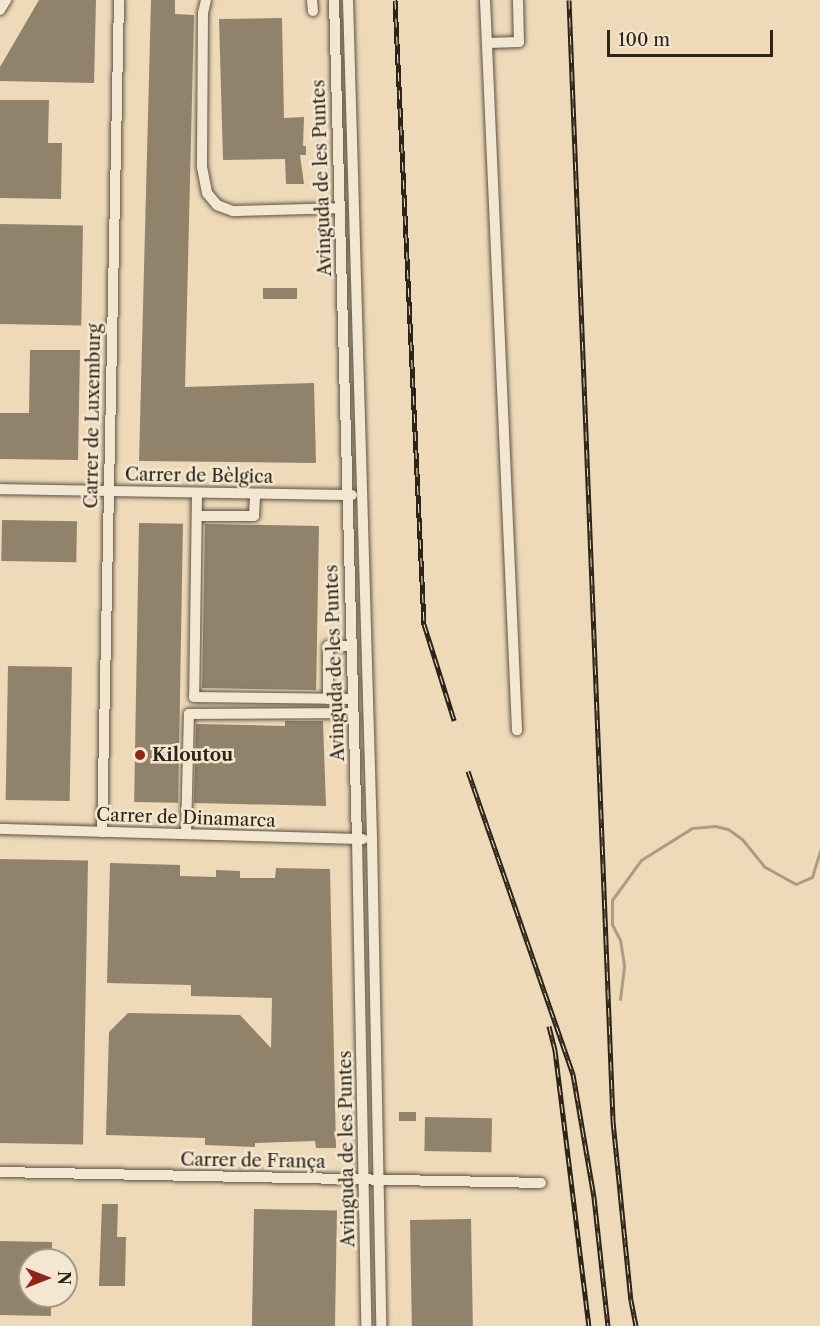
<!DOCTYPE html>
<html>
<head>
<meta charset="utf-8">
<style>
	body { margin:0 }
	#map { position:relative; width:820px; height:1326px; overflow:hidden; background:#eedab9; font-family:"Libre Caslon Text",serif }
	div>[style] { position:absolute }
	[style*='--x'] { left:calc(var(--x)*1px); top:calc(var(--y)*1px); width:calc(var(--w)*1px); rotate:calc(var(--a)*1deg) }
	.stream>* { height:3px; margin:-1.5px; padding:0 1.5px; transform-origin:1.5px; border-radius:1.5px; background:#ac9c82 }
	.building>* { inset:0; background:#91826b; transform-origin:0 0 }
	.roads { filter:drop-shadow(0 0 2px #5d5140) drop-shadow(0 0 2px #5d5140) }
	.minor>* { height:10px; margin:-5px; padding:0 5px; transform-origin:5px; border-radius:5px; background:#f4e7d2 }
	.rail>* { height:5px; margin-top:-2.5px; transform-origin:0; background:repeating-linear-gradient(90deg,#f4e7d2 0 9px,#2d2317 0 18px); box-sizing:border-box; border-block:2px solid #2d2317 }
	.dots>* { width:16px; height:16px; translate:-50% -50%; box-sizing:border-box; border:3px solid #f4e7d2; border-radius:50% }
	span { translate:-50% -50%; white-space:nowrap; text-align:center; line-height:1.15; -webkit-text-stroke:5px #f4e7d2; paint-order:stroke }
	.street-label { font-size:18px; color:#2d2317 }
	.poi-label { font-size:18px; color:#2d2317; font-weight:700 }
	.left { translate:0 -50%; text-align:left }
	.north { position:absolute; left:18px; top:1248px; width:60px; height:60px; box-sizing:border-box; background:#f4e7d2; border:2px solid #a49987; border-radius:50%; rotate:90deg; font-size:16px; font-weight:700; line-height:24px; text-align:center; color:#2d2317 }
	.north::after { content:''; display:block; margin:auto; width:21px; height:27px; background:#8f2418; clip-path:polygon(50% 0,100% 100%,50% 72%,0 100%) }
	.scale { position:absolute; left:607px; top:30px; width:166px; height:27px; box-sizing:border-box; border:3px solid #2d2317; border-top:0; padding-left:8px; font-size:18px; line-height:21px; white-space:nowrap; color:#2d2317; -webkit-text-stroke:4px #f4e7d2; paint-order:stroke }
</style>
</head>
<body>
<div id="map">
	<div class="stream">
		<i style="--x:620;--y:999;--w:34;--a:-83"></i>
		<i style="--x:624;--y:965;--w:25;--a:-99"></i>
		<i style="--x:620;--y:940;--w:18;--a:-117"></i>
		<i style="--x:612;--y:924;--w:24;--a:-90"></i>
		<i style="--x:612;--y:900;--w:49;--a:-54.1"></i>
		<i style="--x:641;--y:860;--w:60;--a:-32.1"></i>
		<i style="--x:692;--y:828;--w:23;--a:-5"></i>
		<i style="--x:715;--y:826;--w:13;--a:13"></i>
		<i style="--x:728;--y:829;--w:17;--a:36"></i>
		<i style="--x:742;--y:839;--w:36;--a:51"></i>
		<i style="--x:765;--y:867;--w:35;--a:29"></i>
		<i style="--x:796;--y:884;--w:17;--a:-24"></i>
		<i style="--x:812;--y:877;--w:27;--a:-73"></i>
	</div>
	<div class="building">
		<i style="clip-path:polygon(39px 0,96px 0,94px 83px,0 81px,0 67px)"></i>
		<i style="clip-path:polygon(151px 0,175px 0,175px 14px,194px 15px,185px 387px,314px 383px,316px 463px,139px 461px)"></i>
		<i style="clip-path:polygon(282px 18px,284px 118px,304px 117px,303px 146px,306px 146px,306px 155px,300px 155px,304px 184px,286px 184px,285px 159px,223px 160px,219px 19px)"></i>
		<i style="clip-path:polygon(0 100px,49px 100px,48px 143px,62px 143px,61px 199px,0 198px)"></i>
		<i style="left:0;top:224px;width:83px;height:100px;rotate:1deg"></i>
		<i style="left:263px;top:288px;width:34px;height:11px"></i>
		<i style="clip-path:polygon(30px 350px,80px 350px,78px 460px,0 459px,0 413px,29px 413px)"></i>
		<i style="left:2px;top:520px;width:75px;height:41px;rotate:1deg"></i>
		<i style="left:139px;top:523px;width:44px;height:279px;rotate:1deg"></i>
		<i style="left:205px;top:524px;width:114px;height:164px;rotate:1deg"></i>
		<i style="left:8px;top:666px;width:64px;height:134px;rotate:1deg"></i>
		<i style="clip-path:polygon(285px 721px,323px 721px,326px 806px,194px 803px,196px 724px,285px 726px)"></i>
		<i style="left:0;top:859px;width:88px;height:284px;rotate:1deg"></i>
		<i style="clip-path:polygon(110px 863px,180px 865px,180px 876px,216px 877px,216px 870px,240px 871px,240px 878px,275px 878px,276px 868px,330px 869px,336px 1148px,316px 1148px,315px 1141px,255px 1143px,255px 1147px,205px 1145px,205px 1138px,106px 1135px,109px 1032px,128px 1013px,240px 1015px,271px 1048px,272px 998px,191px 996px,191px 985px,107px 983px)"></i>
		<i style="left:399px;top:1112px;width:17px;height:9px"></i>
		<i style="left:425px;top:1117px;width:67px;height:34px;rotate:1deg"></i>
		<i style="clip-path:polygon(102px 1204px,118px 1204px,117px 1237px,126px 1237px,125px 1286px,99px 1286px)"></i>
		<i style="left:254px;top:1209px;width:83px;height:117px;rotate:1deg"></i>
		<i style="left:471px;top:1219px;width:107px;height:61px;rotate:89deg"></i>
		<i style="clip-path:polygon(0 1241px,52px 1242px,52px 1260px,30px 1260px,30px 1296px,51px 1296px,51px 1316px,0 1315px)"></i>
	</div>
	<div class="roads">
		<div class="minor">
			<i style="--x:206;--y:0;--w:13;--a:103"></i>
			<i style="--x:203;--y:13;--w:154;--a:90.4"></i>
			<i style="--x:202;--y:167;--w:26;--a:79"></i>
			<i style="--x:207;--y:193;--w:16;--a:50"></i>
			<i style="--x:217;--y:205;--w:17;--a:21"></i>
			<i style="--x:233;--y:211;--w:106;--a:-1.6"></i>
			<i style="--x:312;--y:0;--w:11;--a:85"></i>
			<i style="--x:334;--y:0;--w:839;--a:88.43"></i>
			<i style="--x:357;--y:839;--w:487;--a:88.9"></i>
			<i style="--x:348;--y:0;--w:840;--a:88.36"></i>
			<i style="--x:372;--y:840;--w:486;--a:88.9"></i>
			<i style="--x:485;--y:0;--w:731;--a:87.49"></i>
			<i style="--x:0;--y:10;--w:12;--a:-59"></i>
			<i style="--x:488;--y:43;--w:31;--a:-2"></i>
			<i style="--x:519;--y:42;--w:42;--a:-91.4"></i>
			<i style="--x:0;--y:489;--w:352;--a:1"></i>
			<i style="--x:197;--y:493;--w:204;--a:90.8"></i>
			<i style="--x:194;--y:697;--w:159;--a:0.7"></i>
			<i style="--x:197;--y:516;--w:57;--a:0"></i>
			<i style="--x:254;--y:516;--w:22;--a:-87"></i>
			<i style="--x:328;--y:699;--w:53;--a:-90"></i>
			<i style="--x:328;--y:646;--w:23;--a:0"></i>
			<i style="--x:0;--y:829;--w:363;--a:1.6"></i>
			<i style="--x:102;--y:832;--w:832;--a:-88.83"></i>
			<i style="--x:186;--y:834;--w:120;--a:-88.6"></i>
			<i style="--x:189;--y:714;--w:164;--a:-0.3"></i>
			<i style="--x:0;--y:1172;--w:541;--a:1.16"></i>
		</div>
	</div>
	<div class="rail">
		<i style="--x:395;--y:0;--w:625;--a:87.34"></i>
		<i style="--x:424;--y:624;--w:101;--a:72.6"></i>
		<i style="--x:569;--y:0;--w:1122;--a:87.75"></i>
		<i style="--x:613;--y:1121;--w:180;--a:84.3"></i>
		<i style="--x:631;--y:1300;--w:26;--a:79"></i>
		<i style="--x:468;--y:771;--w:321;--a:70.9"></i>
		<i style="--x:573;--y:1074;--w:125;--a:80.3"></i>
		<i style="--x:594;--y:1197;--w:130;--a:83.8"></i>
		<i style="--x:549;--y:1026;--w:25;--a:76"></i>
		<i style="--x:555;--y:1050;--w:278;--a:83"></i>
	</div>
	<div class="dots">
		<i style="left:140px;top:755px;background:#8f2418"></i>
	</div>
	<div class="street-label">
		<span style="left:322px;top:178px;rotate:-92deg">Avinguda de les Puntes</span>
		<span style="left:93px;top:416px;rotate:-89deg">Carrer de Luxemburg</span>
		<span style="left:199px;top:476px;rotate:1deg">Carrer de Bèlgica</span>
		<span style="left:335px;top:663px;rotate:-92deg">Avinguda de les Puntes</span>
		<span style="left:186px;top:818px;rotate:2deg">Carrer de Dinamarca</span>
		<span style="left:347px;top:1149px;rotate:-91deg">Avinguda de les Puntes</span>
		<span style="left:253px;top:1161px;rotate:1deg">Carrer de França</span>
	</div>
	<div class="poi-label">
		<span class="left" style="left:152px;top:755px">Kiloutou</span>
	</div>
	<div class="north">N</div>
	<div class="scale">100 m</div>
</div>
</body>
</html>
